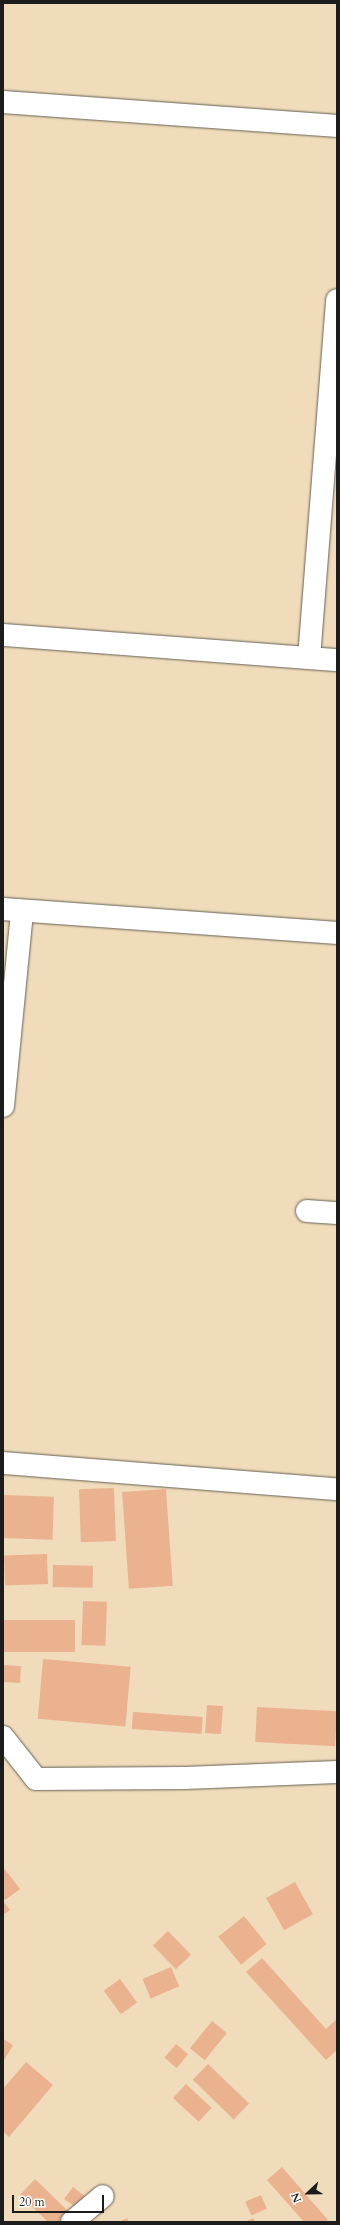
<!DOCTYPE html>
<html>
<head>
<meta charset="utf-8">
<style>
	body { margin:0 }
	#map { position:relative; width:340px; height:2225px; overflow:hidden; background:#f0dcbb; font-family:Cardo,serif }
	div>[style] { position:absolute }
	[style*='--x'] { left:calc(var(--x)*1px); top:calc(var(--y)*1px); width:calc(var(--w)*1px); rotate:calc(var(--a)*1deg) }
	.building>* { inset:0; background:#ebb28f; transform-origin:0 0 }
	.roads { filter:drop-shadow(0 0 1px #665f54) drop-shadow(0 0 1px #665f54) }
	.minor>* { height:22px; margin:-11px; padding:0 11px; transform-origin:11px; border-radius:11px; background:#fff }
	span { translate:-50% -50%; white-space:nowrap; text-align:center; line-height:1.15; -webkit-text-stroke:4px #fdfcf7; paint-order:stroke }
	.frame { position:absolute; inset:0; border:4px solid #1c1c1c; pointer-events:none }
	.north { position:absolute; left:288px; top:2173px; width:40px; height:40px; -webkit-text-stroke:3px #fdfcf7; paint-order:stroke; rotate:248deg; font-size:11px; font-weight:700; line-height:16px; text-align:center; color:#1c1c1c }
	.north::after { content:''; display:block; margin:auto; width:14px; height:18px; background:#1c1c1c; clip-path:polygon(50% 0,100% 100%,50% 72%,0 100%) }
	.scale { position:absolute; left:12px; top:2195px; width:92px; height:18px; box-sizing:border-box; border:2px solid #1c1c1c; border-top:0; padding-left:5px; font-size:12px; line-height:14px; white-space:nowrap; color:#1c1c1c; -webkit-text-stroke:3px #fdfcf7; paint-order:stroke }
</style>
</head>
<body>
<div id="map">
	<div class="building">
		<i style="left:114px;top:1488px;width:53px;height:35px;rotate:88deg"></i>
		<i style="left:166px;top:1489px;width:97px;height:44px;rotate:86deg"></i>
		<i style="left:3px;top:1495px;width:51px;height:43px;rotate:2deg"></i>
		<i style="left:47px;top:1554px;width:30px;height:43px;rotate:88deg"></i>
		<i style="left:53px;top:1565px;width:40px;height:22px;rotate:1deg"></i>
		<i style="left:83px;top:1601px;width:24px;height:44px;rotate:2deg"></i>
		<i style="left:75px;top:1620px;width:32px;height:72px;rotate:90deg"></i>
		<i style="left:43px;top:1659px;width:88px;height:60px;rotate:5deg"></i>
		<i style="left:3px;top:1665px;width:18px;height:17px;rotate:3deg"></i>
		<i style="left:207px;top:1705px;width:16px;height:28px;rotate:4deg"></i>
		<i style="left:257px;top:1707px;width:80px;height:35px;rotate:3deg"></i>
		<i style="left:133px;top:1712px;width:70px;height:17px;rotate:4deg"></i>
		<i style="clip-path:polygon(3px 1867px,20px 1889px,5px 1900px,3px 1898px)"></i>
		<i style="left:295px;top:1882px;width:37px;height:33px;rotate:61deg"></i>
		<i style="clip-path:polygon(3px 1901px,10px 1910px,3px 1915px)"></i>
		<i style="left:244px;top:1916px;width:36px;height:33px;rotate:51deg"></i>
		<i style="left:168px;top:1931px;width:33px;height:21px;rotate:46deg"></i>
		<i style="clip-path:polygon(262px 1958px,326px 2029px,337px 2019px,337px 2050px,326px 2060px,246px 1972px)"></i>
		<i style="left:171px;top:1967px;width:21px;height:31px;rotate:67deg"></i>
		<i style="left:120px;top:1979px;width:29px;height:20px;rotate:54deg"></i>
		<i style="left:212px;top:2021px;width:19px;height:35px;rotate:39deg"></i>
		<i style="clip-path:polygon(3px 2039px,13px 2045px,3px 2062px)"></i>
		<i style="left:176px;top:2044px;width:16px;height:18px;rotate:40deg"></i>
		<i style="clip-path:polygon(26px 2062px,53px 2085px,9px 2137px,3px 2131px,3px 2089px)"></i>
		<i style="left:208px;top:2064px;width:57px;height:22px;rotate:44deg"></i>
		<i style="left:186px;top:2084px;width:35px;height:19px;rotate:43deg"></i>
		<i style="clip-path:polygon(282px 2167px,328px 2220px,325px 2222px,304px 2222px,267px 2180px)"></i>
		<i style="clip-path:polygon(35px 2179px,69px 2212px,59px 2222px,48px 2222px,20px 2195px)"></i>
		<i style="clip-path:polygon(73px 2187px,86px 2197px,79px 2209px,64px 2199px)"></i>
		<i style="left:261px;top:2195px;width:15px;height:17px;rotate:67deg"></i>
		<i style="clip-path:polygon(127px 2218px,129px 2222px,119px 2222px)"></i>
		<i style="clip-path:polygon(253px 2218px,256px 2222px,245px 2222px)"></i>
	</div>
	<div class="roads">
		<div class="minor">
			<i style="--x:3;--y:102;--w:335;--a:4.1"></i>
			<i style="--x:3;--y:635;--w:335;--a:4.3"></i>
			<i style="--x:309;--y:658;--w:359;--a:-85.5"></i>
			<i style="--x:3;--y:909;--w:335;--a:4.1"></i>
			<i style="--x:3;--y:1106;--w:196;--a:-84.4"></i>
			<i style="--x:307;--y:1211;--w:30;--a:4"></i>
			<i style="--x:3;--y:1463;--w:335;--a:4.5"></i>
			<i style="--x:3;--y:1737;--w:53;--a:51.8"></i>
			<i style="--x:36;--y:1779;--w:149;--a:-0.4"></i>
			<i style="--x:185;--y:1778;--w:152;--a:-2.3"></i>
			<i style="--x:72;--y:2222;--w:40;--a:-40"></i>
		</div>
	</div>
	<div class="frame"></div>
	<div class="north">N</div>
	<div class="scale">20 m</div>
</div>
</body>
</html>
